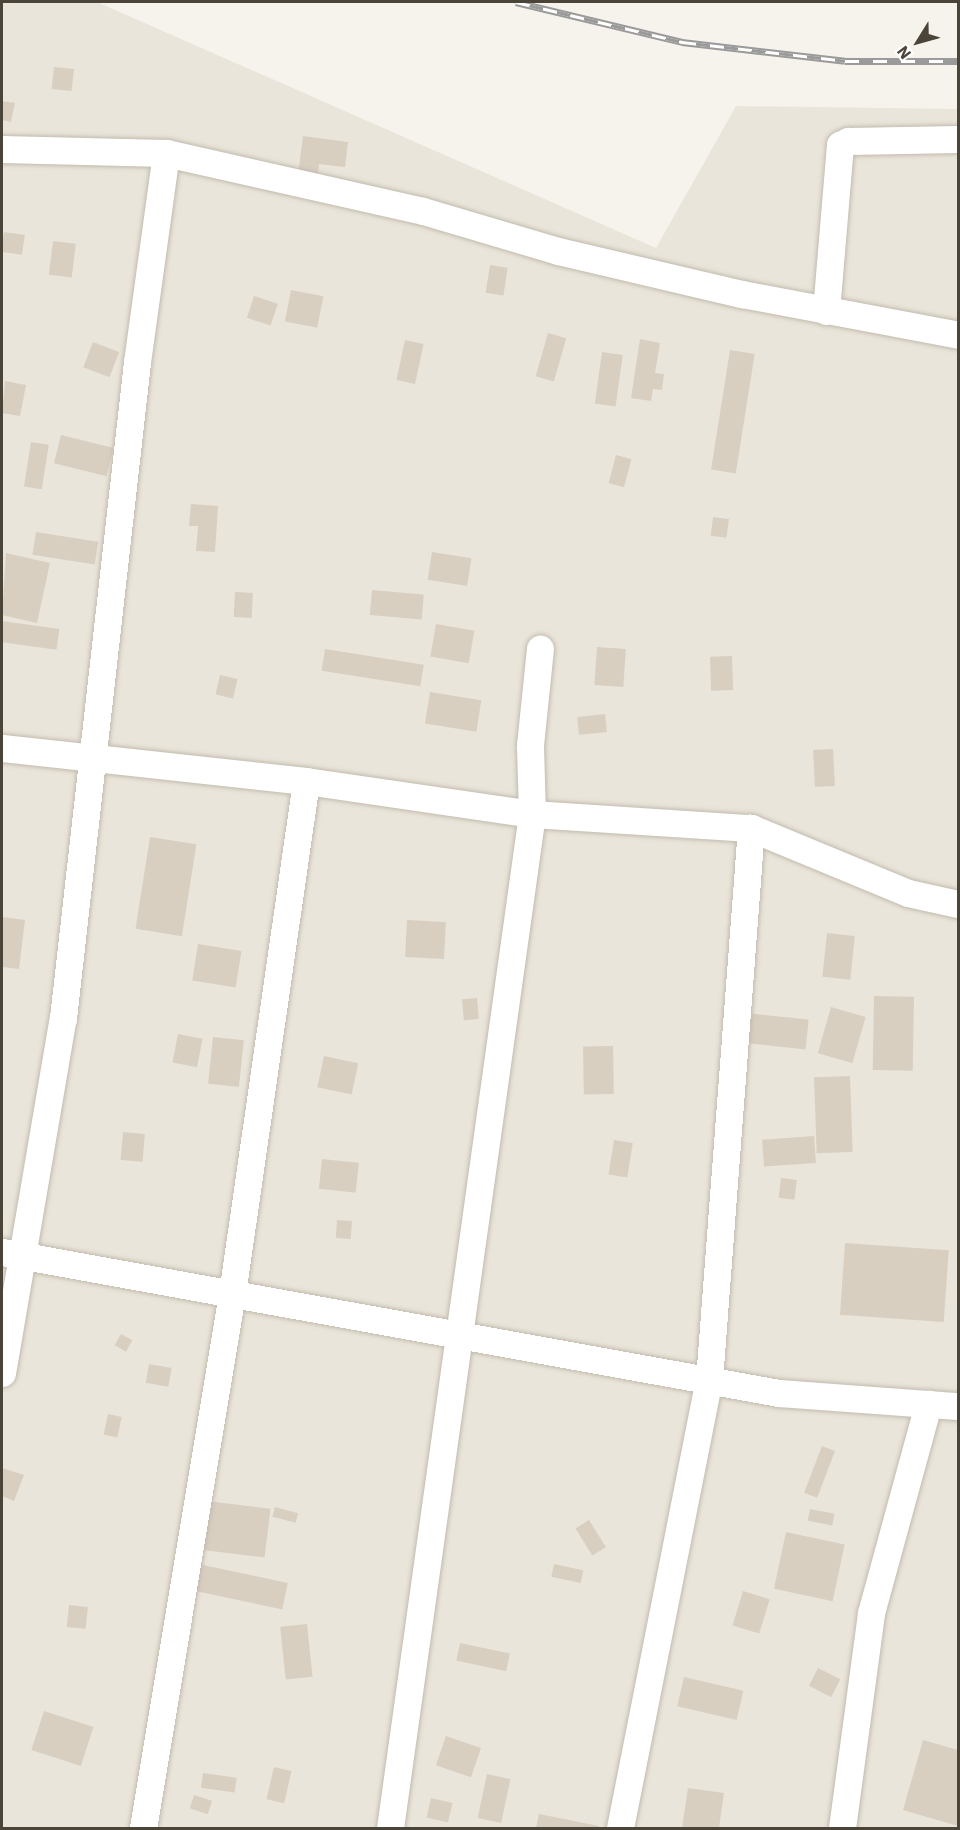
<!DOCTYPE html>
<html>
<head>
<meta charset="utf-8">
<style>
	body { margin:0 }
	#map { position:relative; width:960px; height:1830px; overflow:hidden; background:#f6f3ec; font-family:"IBM Plex Sans",sans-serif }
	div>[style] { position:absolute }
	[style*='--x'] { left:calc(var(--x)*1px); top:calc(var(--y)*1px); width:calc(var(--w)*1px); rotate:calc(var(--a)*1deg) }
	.residential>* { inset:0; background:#eae5da }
	.building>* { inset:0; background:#d8cfc1; transform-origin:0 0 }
	.roads { filter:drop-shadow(0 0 2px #c2bbae) drop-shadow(0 0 2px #c2bbae) }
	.street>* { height:27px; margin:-13.5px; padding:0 13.5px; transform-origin:13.5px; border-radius:13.5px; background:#fff }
	.rail>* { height:7px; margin-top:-3.5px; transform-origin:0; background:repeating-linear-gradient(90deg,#fff 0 14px,#9a9a9a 0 28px); box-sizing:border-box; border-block:2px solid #9a9a9a }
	span { translate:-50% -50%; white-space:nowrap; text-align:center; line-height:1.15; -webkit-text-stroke:4.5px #fff; paint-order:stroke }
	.frame { position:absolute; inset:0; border:3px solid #4b4439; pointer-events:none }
	.north { position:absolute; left:888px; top:12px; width:60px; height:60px; -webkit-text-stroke:4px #fff; paint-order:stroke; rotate:233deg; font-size:16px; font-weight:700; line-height:24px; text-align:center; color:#4b4439 }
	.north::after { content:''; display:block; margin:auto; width:21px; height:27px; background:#4b4439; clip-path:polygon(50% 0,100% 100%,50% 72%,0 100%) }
</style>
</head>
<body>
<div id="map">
	<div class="residential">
		<i style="clip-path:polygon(2px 2px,97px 2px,656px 248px,736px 106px,958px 109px,958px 1828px,2px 1828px)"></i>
	</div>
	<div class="building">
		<i style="left:54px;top:67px;width:20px;height:22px;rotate:6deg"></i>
		<i style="clip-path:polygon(2px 101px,15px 103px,11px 122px,2px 120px)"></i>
		<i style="clip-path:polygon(303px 136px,348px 142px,345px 167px,319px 164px,317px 186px,297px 183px)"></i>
		<i style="left:4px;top:232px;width:21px;height:20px;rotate:8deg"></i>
		<i style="left:53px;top:241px;width:23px;height:34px;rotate:7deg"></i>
		<i style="left:490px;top:265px;width:18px;height:28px;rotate:9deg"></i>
		<i style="left:291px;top:290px;width:33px;height:32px;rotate:11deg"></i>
		<i style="left:254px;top:296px;width:25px;height:23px;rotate:18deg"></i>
		<i style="left:548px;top:333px;width:19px;height:45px;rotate:16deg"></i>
		<i style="clip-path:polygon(640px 339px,660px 343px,655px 373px,664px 374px,662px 390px,653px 389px,651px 401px,631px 398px)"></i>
		<i style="left:405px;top:340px;width:19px;height:41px;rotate:12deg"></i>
		<i style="left:93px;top:342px;width:28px;height:27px;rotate:21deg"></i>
		<i style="left:730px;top:350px;width:25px;height:121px;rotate:9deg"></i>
		<i style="left:602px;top:352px;width:21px;height:52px;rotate:8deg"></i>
		<i style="clip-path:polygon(5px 381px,26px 385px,20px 416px,2px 413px)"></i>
		<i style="left:61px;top:435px;width:54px;height:29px;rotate:14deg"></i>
		<i style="left:31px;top:442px;width:18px;height:45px;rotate:9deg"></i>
		<i style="left:616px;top:455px;width:16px;height:29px;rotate:15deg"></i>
		<i style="clip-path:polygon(191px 504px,218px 506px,215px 552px,196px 551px,198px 526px,189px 526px)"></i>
		<i style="left:713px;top:517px;width:16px;height:19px;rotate:7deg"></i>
		<i style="left:36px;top:532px;width:63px;height:23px;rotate:9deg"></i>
		<i style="left:432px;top:552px;width:40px;height:28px;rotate:9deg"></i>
		<i style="clip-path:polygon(6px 553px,50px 563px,37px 623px,2px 615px)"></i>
		<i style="left:372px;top:590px;width:52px;height:25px;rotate:5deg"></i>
		<i style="left:235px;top:592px;width:18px;height:25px;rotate:3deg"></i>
		<i style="left:2px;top:621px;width:58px;height:21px;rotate:8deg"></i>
		<i style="left:436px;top:624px;width:39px;height:33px;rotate:10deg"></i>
		<i style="left:597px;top:647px;width:29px;height:38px;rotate:4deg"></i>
		<i style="left:325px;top:649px;width:100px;height:22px;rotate:9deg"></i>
		<i style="left:732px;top:656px;width:34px;height:22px;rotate:88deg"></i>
		<i style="left:220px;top:675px;width:18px;height:20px;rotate:13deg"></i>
		<i style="left:430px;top:692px;width:52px;height:32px;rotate:9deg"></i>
		<i style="left:605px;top:714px;width:18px;height:28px;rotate:84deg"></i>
		<i style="left:833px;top:749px;width:37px;height:20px;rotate:87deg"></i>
		<i style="left:150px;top:837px;width:47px;height:93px;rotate:9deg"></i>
		<i style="clip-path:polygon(2px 917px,25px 920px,19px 969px,2px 967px)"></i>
		<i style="left:407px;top:920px;width:39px;height:37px;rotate:3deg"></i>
		<i style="left:827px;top:933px;width:28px;height:44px;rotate:6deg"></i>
		<i style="left:198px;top:944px;width:44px;height:37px;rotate:9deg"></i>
		<i style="left:874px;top:996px;width:40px;height:74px;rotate:1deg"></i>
		<i style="left:477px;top:998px;width:21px;height:15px;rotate:85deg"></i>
		<i style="left:831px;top:1007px;width:36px;height:48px;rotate:16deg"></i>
		<i style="left:746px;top:1013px;width:63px;height:30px;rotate:6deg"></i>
		<i style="left:178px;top:1034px;width:25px;height:29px;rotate:11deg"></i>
		<i style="left:213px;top:1037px;width:31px;height:47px;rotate:6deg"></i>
		<i style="left:613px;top:1046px;width:48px;height:30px;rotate:89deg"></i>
		<i style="left:324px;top:1056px;width:35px;height:32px;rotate:12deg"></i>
		<i style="left:850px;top:1076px;width:76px;height:36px;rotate:88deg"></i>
		<i style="left:123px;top:1132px;width:22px;height:28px;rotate:5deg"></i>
		<i style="left:814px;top:1136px;width:27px;height:52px;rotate:86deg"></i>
		<i style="left:614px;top:1140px;width:19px;height:35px;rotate:9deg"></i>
		<i style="left:322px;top:1159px;width:37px;height:30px;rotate:6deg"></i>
		<i style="left:781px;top:1178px;width:16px;height:20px;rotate:7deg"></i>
		<i style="left:337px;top:1220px;width:15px;height:18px;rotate:4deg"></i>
		<i style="left:845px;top:1243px;width:104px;height:72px;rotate:4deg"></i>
		<i style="left:121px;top:1334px;width:13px;height:13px;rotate:29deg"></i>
		<i style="left:149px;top:1364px;width:23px;height:19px;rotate:10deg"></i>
		<i style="left:108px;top:1414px;width:14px;height:21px;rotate:12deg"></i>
		<i style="left:822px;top:1446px;width:14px;height:50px;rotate:21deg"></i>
		<i style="clip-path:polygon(2px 1468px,24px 1475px,14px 1501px,2px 1496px)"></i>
		<i style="left:207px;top:1501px;width:64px;height:49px;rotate:7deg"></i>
		<i style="left:275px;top:1507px;width:24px;height:10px;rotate:15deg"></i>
		<i style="left:810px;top:1509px;width:25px;height:12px;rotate:11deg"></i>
		<i style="left:589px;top:1520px;width:32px;height:16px;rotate:58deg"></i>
		<i style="left:786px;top:1532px;width:60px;height:58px;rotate:12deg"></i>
		<i style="left:189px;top:1562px;width:101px;height:27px;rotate:12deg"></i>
		<i style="left:554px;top:1564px;width:30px;height:13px;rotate:12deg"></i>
		<i style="left:743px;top:1591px;width:28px;height:36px;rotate:17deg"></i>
		<i style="left:69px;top:1605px;width:19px;height:22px;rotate:6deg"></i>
		<i style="left:307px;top:1624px;width:53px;height:27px;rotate:84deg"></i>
		<i style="left:460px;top:1643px;width:51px;height:18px;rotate:12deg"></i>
		<i style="left:818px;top:1668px;width:25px;height:20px;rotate:27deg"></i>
		<i style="left:684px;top:1677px;width:61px;height:30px;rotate:13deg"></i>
		<i style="left:44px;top:1711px;width:52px;height:41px;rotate:18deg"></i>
		<i style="left:446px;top:1736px;width:37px;height:31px;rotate:19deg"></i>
		<i style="clip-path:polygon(923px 1740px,958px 1750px,958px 1826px,903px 1810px)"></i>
		<i style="left:274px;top:1767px;width:18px;height:33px;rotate:13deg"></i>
		<i style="left:203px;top:1773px;width:34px;height:15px;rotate:8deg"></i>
		<i style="left:487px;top:1774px;width:24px;height:45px;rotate:12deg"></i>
		<i style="clip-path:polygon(688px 1788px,724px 1793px,719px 1828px,682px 1828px)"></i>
		<i style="left:194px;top:1795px;width:19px;height:14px;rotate:18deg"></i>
		<i style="left:431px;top:1798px;width:22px;height:20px;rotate:13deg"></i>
		<i style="clip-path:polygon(539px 1814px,599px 1826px,599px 1828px,536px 1828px)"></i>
	</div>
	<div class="roads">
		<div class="street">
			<i style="--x:2;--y:149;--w:164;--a:1.4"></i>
			<i style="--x:166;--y:153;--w:263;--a:12.7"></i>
			<i style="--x:423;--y:211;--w:141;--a:16.5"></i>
			<i style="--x:558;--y:251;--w:189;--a:13.2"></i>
			<i style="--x:742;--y:294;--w:220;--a:10.7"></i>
			<i style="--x:826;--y:311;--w:167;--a:-85.2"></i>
			<i style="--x:840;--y:145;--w:9;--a:-27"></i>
			<i style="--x:848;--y:141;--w:110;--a:-1"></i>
			<i style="--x:2;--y:748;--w:306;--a:6.2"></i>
			<i style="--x:306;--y:781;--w:228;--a:8.3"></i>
			<i style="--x:532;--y:814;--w:219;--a:3.7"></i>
			<i style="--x:751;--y:828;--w:170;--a:22.5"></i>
			<i style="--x:908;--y:893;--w:51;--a:12.4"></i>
			<i style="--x:2;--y:1252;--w:790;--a:10.29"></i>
			<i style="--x:779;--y:1393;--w:179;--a:4.2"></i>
			<i style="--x:2;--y:1373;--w:360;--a:-80.3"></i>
			<i style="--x:63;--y:1018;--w:660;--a:-83.56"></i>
			<i style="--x:137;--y:362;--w:211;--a:-82.1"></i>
			<i style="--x:143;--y:1828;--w:541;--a:-80.54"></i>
			<i style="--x:232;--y:1294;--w:518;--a:-81.79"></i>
			<i style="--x:390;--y:1828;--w:1024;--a:-82.03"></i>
			<i style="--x:532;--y:814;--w:69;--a:-91.7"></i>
			<i style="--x:530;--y:745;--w:97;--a:-84.1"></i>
			<i style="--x:620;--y:1828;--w:457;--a:-78.8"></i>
			<i style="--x:709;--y:1380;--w:554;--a:-85.65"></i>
			<i style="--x:842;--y:1828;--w:217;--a:-82.3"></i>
			<i style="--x:871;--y:1613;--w:217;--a:-74.7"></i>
		</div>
	</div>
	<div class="rail">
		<i style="--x:516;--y:2;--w:171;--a:13.5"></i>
		<i style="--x:682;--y:42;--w:164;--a:6.6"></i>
		<i style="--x:845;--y:61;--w:113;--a:0"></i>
	</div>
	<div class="frame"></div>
	<div class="north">N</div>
</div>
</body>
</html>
